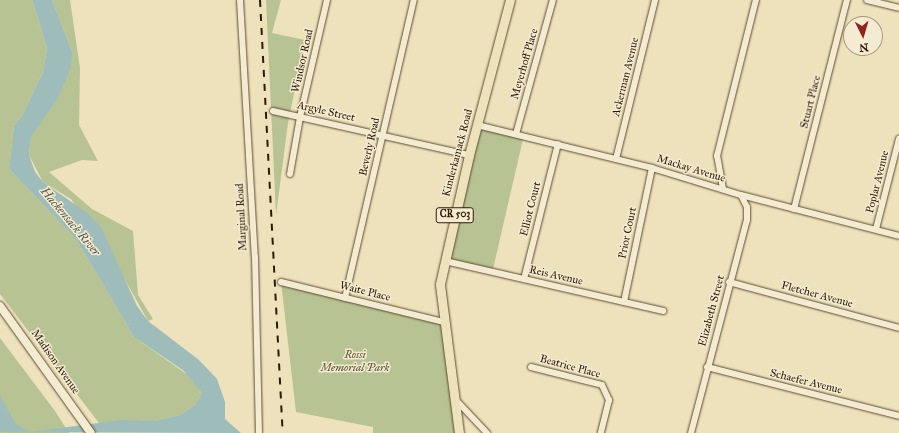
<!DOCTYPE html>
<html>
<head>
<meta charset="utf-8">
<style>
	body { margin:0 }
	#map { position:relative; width:899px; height:433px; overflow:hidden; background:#ede2bc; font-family:"IM FELL Great Primer",serif }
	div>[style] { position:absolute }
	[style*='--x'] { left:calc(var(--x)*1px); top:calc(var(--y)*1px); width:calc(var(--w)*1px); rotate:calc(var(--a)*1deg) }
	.green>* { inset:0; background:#b7c392; transform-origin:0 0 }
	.water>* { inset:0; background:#9dbcba }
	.roads { filter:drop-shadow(0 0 1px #5f4a2f) drop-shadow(0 0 1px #5f4a2f) }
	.minor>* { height:6px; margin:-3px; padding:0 3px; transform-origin:3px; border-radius:3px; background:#f3ecd3 }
	.secondary>* { height:8px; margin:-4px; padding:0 4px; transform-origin:4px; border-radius:4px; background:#f3ecd3 }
	.primary>* { height:9px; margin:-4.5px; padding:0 4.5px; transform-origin:4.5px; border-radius:4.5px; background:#ede2bc }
	.rail>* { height:2px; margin-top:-1px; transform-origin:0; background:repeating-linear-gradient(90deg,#301700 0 7px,transparent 0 14px) }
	span { translate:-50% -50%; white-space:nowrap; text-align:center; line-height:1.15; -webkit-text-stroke:3px #f3ecd3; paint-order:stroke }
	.shield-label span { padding:1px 3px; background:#f3ecd3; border:1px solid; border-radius:3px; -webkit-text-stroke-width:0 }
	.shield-label { font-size:10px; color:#301700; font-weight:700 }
	.street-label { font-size:11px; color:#301700 }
	.park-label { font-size:11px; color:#584b2c; font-style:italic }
	.water-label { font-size:12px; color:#565141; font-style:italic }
	.north { position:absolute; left:843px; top:16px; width:40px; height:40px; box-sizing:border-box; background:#f3ecd3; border:1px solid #a5977f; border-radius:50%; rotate:175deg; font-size:11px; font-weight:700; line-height:16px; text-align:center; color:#301700 }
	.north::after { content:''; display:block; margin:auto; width:14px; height:18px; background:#8f2418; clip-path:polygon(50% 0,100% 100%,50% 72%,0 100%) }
</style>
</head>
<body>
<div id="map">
	<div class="green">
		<i style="clip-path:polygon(0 0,32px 0,47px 48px,43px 72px,22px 116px,14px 125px,9px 169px,76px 239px,134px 337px,192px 378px,202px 393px,195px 405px,180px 415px,154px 421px,99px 423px,0 294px)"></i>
		<i style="clip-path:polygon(52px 0,70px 0,80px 68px,79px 125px,98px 161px,82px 160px,49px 172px,92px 209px,133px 231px,138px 295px,153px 319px,148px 321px,118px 267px,71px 199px,43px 182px,29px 155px,31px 137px,49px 110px,72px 51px)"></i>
		<i style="clip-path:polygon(266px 0,281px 0,272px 33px,305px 40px,288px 123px,276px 215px)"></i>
		<i style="left:477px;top:125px;width:48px;height:140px;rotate:13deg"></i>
		<i style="clip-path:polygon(281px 282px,444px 322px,459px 433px,373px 433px,373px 427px,296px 412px)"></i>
		<i style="clip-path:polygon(0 338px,55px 411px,69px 433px,0 433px)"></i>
	</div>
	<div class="water">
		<i style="clip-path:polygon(32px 0,52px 0,72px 51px,71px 67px,58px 98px,31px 137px,29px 155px,35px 172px,43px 182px,90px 215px,102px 229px,137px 306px,148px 321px,199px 360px,217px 379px,225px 402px,225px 419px,241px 433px,0 432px,0 396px,16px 424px,30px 432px,121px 420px,154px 421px,180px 415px,195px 405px,202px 393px,184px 371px,134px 337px,76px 239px,9px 169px,14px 125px,22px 116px,43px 72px,47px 48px)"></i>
	</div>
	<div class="roads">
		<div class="minor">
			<i style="--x:240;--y:0;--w:257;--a:86.7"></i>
			<i style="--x:255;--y:257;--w:176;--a:88.7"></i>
			<i style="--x:867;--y:0;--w:33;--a:14"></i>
			<i style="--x:273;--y:111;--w:201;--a:12.7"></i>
			<i style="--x:477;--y:125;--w:180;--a:13.8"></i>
			<i style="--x:652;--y:168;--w:93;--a:16.9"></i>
			<i style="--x:741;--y:195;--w:163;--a:14.5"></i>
			<i style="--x:516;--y:134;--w:139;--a:-74.6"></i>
			<i style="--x:616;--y:159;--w:164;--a:-76.2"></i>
			<i style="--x:290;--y:174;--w:58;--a:-80"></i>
			<i style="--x:300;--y:117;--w:120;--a:-77"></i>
			<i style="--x:723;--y:189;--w:34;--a:-100"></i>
			<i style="--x:717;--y:156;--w:161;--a:-76"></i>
			<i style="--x:794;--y:209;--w:216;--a:-75.8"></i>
			<i style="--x:876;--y:229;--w:93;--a:-75.7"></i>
			<i style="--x:445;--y:261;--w:224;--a:12.9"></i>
			<i style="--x:524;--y:279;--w:139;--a:-75.9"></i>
			<i style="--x:281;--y:282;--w:168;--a:13.8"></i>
			<i style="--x:729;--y:282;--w:176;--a:15.1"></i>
			<i style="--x:345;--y:298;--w:306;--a:-77"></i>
			<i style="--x:624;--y:302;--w:137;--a:-78.2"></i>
			<i style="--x:531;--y:367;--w:73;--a:14.2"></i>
			<i style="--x:602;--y:385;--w:17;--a:65"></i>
			<i style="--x:609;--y:400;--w:34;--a:104"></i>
			<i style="--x:707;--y:367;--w:198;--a:14.3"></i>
			<i style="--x:455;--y:399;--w:47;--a:46.7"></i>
			<i style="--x:691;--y:433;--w:220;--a:-75.3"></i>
			<i style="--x:747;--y:220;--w:13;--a:-90"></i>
			<i style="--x:747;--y:207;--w:13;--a:-117"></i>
		</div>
		<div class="secondary">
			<i style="--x:0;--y:306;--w:156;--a:54.4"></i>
		</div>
		<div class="primary">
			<i style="--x:459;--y:433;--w:150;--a:-97.3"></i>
			<i style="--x:440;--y:284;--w:132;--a:-77.3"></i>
			<i style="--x:469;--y:155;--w:160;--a:-75.2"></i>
		</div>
	</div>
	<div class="rail">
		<i style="--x:260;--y:0;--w:434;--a:87"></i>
	</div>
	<div class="shield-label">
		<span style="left:455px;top:215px">CR 503</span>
	</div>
	<div class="street-label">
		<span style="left:303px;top:61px;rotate:-77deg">Windsor Road</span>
		<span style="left:525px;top:64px;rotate:-74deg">Meyerhoff Place</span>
		<span style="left:626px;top:77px;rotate:-76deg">Ackerman Avenue</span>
		<span style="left:811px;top:102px;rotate:-76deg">Stuart Place</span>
		<span style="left:326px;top:112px;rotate:13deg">Argyle Street</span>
		<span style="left:370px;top:147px;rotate:-77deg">Beverly Road</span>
		<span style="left:458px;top:153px;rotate:-75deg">Kinderkamack Road</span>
		<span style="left:691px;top:169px;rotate:17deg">Mackay Avenue</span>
		<span style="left:878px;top:182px;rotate:-76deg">Poplar Avenue</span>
		<span style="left:531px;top:209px;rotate:-76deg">Elliot Court</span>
		<span style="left:242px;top:217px;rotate:-93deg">Marginal Road</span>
		<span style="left:628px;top:233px;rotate:-78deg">Prior Court</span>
		<span style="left:556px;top:276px;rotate:13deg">Reis Avenue</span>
		<span style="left:365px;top:292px;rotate:14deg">Waite Place</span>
		<span style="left:817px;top:295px;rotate:15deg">Fletcher Avenue</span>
		<span style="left:712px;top:311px;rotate:-75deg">Elizabeth Street</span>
		<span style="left:55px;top:362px;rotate:55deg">Madison Avenue</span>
		<span style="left:570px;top:367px;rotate:15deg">Beatrice Place</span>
		<span style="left:806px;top:382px;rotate:14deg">Schaefer Avenue</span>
	</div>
	<div class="park-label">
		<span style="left:355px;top:362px">Rossi<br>Memorial Park</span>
	</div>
	<div class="water-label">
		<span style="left:70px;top:222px;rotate:50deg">Hackensack River</span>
	</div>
	<div class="north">N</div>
</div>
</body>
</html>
